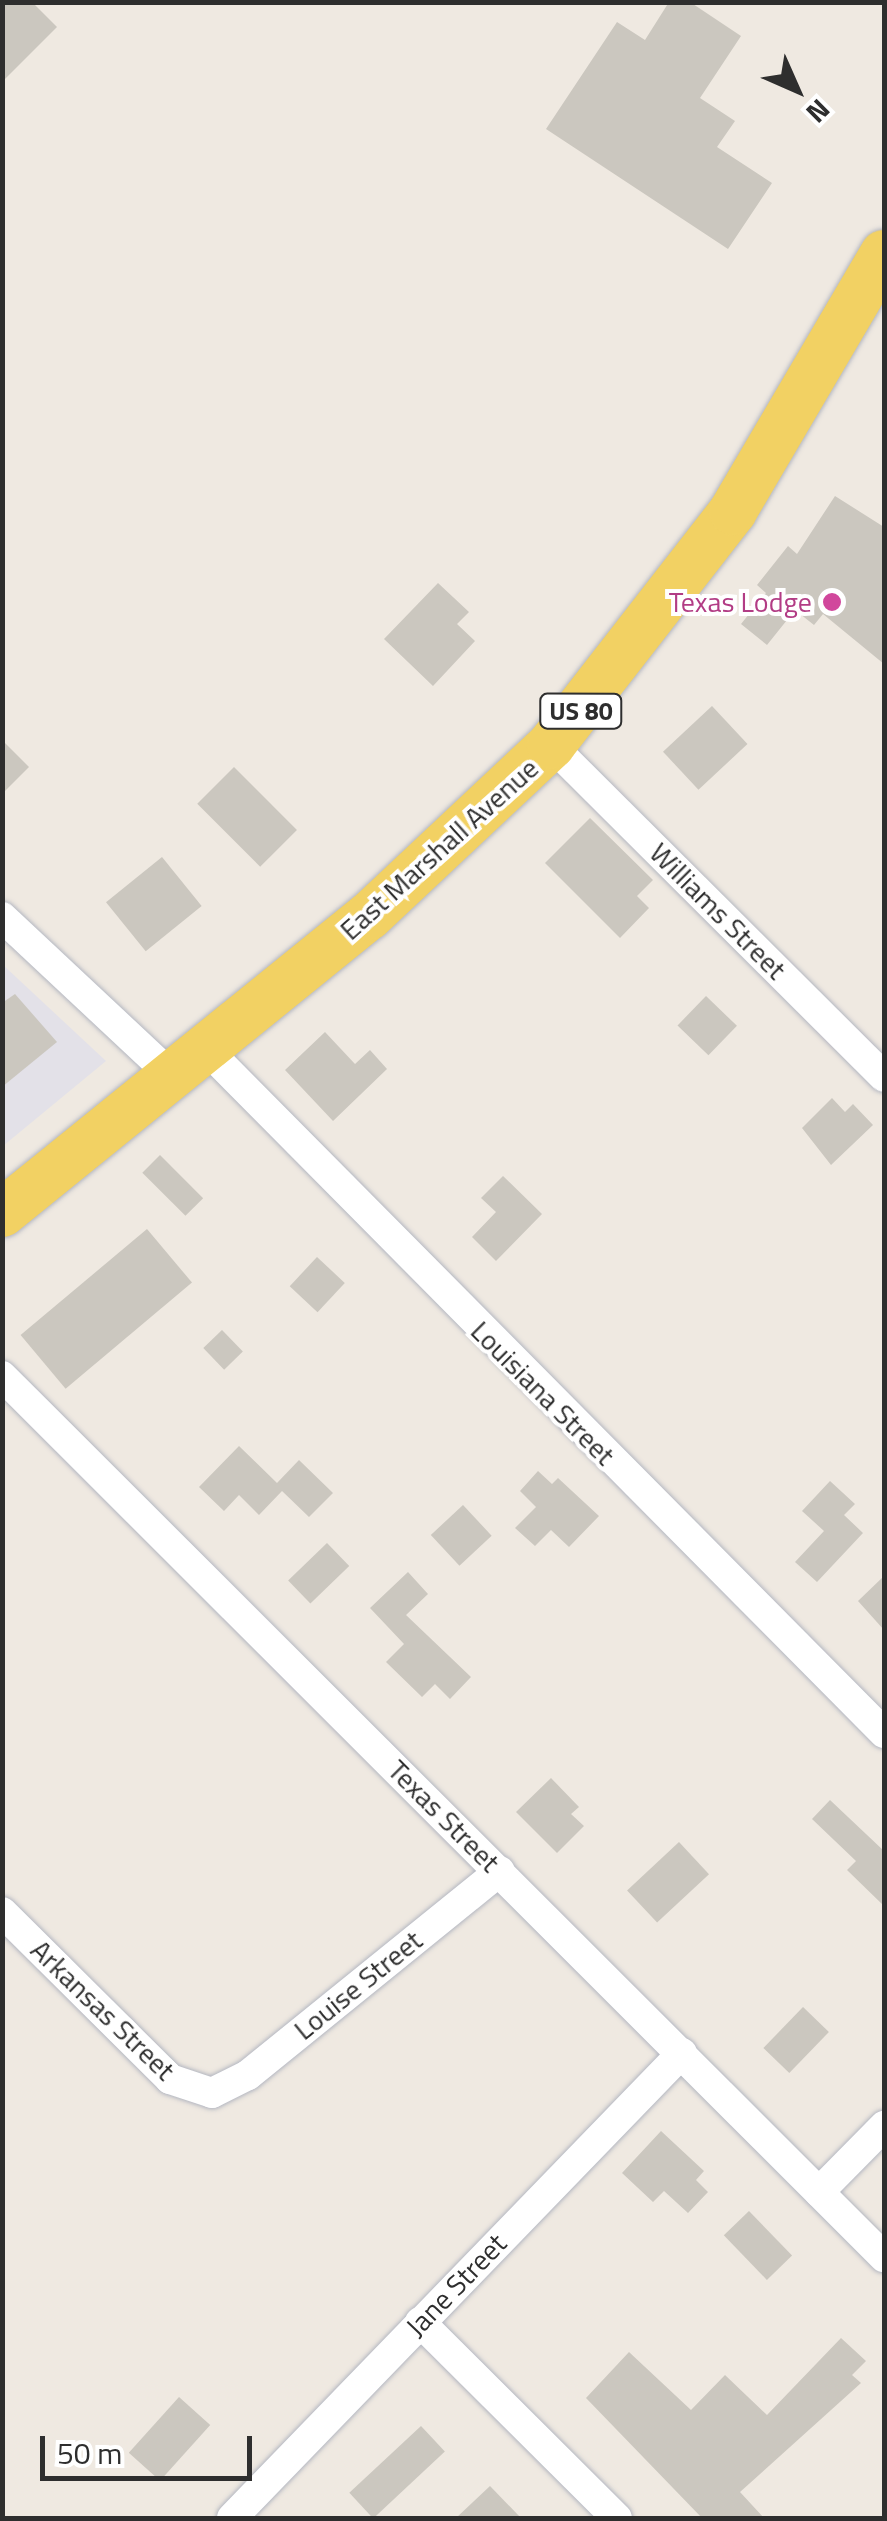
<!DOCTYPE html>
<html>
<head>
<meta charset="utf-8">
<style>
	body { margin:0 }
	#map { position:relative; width:887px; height:2521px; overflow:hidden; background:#efe9e1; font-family:"Titillium Web",sans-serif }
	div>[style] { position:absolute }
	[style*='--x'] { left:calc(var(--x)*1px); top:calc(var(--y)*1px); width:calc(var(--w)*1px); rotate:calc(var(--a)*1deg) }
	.industrial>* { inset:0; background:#e3e1e8 }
	.building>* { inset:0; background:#cbc7bf; transform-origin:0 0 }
	.roads { filter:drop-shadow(0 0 2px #b4b7c1) drop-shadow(0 0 2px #b4b7c1) }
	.street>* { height:30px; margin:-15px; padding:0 15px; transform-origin:15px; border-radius:15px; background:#fff }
	.primary>* { height:48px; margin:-24px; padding:0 24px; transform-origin:24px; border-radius:24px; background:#f2d163 }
	.dots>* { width:28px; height:28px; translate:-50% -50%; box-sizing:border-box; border:5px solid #fff; border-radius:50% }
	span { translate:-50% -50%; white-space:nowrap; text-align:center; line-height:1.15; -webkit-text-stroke:8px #fff; paint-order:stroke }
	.shield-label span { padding:2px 8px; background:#fff; border:2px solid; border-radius:8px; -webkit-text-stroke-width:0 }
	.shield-label { font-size:25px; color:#2e2e2e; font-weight:700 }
	.hotel-label { font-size:28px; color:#b23c85 }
	.right { translate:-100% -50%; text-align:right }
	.street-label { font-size:28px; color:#2e2e2e }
	.frame { position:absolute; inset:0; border:5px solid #2e2e2e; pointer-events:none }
	.north { position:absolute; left:747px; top:40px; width:100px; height:100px; -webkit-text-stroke:8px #fff; paint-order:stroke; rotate:135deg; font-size:28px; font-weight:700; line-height:40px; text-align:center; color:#2e2e2e }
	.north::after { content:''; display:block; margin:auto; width:35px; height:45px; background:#2e2e2e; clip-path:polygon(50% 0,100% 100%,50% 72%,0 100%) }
	.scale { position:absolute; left:40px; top:2436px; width:212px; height:45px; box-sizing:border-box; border:5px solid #2e2e2e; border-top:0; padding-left:12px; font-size:30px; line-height:35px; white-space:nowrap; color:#2e2e2e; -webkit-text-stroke:8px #fff; paint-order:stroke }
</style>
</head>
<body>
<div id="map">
	<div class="industrial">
		<i style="clip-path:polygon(2px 964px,106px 1061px,3px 1146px,2px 1146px)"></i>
	</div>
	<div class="building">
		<i style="clip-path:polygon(2px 2px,32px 2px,57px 27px,2px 82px)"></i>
		<i style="clip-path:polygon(669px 2px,690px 2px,741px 36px,700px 98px,735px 121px,717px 147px,772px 183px,728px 249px,546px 129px,617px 22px,645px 40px)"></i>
		<i style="clip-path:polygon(835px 496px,884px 527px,884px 664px,823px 614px,814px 625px,795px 610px,767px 645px,741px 624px,766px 593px,757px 585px,788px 546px,797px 554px)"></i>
		<i style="clip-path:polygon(438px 583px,469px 612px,457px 624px,475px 641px,433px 686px,384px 639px)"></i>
		<i style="left:712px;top:706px;width:52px;height:67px;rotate:47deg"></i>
		<i style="clip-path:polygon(2px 740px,29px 767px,2px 794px)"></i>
		<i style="left:234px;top:767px;width:89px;height:52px;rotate:45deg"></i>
		<i style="clip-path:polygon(590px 818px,653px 880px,637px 896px,649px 908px,620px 938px,545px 863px)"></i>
		<i style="left:162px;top:857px;width:63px;height:72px;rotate:51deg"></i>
		<i style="clip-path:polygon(15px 994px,57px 1042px,2px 1087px,2px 1003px)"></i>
		<i style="left:706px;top:996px;width:43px;height:41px;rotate:44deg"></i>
		<i style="clip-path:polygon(325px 1032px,355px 1064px,370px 1050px,387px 1069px,333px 1121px,285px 1070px)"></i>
		<i style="clip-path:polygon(832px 1098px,845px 1112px,853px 1104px,873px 1125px,831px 1165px,802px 1128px)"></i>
		<i style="left:160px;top:1155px;width:61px;height:25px;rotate:45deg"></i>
		<i style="clip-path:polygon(503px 1176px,542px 1214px,496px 1261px,472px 1237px,496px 1212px,481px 1198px)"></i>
		<i style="left:147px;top:1229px;width:70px;height:165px;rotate:50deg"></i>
		<i style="left:317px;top:1257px;width:38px;height:40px;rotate:43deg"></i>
		<i style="left:222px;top:1330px;width:30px;height:26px;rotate:46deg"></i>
		<i style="clip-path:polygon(239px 1446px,277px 1483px,299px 1460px,333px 1493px,309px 1517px,282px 1491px,259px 1515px,239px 1495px,224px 1511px,199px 1487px)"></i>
		<i style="clip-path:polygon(538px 1471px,552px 1484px,558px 1478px,599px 1516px,569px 1547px,551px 1530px,535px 1546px,515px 1528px,536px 1507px,520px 1491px)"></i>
		<i style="clip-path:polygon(830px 1481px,855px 1504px,844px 1515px,863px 1533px,817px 1582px,795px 1562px,824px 1531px,802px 1511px)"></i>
		<i style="left:463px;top:1505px;width:42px;height:44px;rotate:47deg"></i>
		<i style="left:327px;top:1543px;width:32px;height:54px;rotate:46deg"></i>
		<i style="clip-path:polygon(408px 1572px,428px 1594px,406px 1615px,471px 1677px,450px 1699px,435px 1684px,422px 1697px,386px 1662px,404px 1644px,370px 1608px)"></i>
		<i style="clip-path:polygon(884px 1576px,884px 1630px,858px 1601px)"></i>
		<i style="clip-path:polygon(551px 1778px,579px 1807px,571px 1814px,584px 1826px,557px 1853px,516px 1812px)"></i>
		<i style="clip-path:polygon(830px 1800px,884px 1851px,884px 1906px,847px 1870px,856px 1861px,812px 1819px)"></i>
		<i style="left:679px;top:1842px;width:44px;height:71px;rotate:47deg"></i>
		<i style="left:803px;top:2007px;width:36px;height:57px;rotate:44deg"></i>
		<i style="clip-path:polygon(661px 2131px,704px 2171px,696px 2180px,708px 2192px,688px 2213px,664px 2191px,653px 2202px,622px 2173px)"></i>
		<i style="left:749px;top:2211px;width:62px;height:35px;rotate:46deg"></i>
		<i style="clip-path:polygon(841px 2338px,866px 2361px,852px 2375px,861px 2383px,740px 2492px,764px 2518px,702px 2518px,586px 2398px,629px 2352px,691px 2410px,725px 2375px,767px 2415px)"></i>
		<i style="left:179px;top:2397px;width:42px;height:75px;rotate:42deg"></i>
		<i style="left:421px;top:2426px;width:35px;height:98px;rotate:47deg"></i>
		<i style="clip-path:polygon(490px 2486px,521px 2518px,456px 2518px)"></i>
	</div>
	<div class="roads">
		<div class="street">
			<i style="--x:551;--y:745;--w:470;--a:44.9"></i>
			<i style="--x:2;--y:917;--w:233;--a:43.1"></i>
			<i style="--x:206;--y:1049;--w:963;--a:45.25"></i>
			<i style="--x:2;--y:1376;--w:1247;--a:44.97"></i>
			<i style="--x:2;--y:1912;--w:237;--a:44.8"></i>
			<i style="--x:170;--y:2079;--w:44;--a:18.4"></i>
			<i style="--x:212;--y:2093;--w:40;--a:-26.6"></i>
			<i style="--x:248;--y:2075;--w:324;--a:-39"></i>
			<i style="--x:819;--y:2192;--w:93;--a:-45.4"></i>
			<i style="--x:420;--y:2322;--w:278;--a:44.9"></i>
			<i style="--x:232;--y:2518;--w:647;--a:-45.94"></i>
		</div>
		<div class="primary">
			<i style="--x:2;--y:1213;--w:472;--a:-39"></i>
			<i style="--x:369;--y:916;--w:250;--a:-43.2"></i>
			<i style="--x:551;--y:745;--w:296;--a:-52.1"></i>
			<i style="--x:733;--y:511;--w:298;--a:-59.6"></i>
		</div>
	</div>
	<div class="dots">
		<i style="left:832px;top:602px;background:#d1479c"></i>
	</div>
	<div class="shield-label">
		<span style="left:581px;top:711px">US 80</span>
	</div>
	<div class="hotel-label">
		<span class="right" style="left:812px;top:602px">Texas Lodge</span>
	</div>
	<div class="street-label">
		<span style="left:439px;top:849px;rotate:-42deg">East Marshall Avenue</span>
		<span style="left:718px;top:911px;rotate:45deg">Williams Street</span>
		<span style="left:543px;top:1393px;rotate:45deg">Louisiana Street</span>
		<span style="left:444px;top:1816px;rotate:45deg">Texas Street</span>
		<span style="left:358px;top:1985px;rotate:-39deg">Louise Street</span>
		<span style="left:103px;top:2010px;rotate:44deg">Arkansas Street</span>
		<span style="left:456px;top:2285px;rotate:-46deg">Jane Street</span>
	</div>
	<div class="frame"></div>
	<div class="north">N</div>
	<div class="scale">50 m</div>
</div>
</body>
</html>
